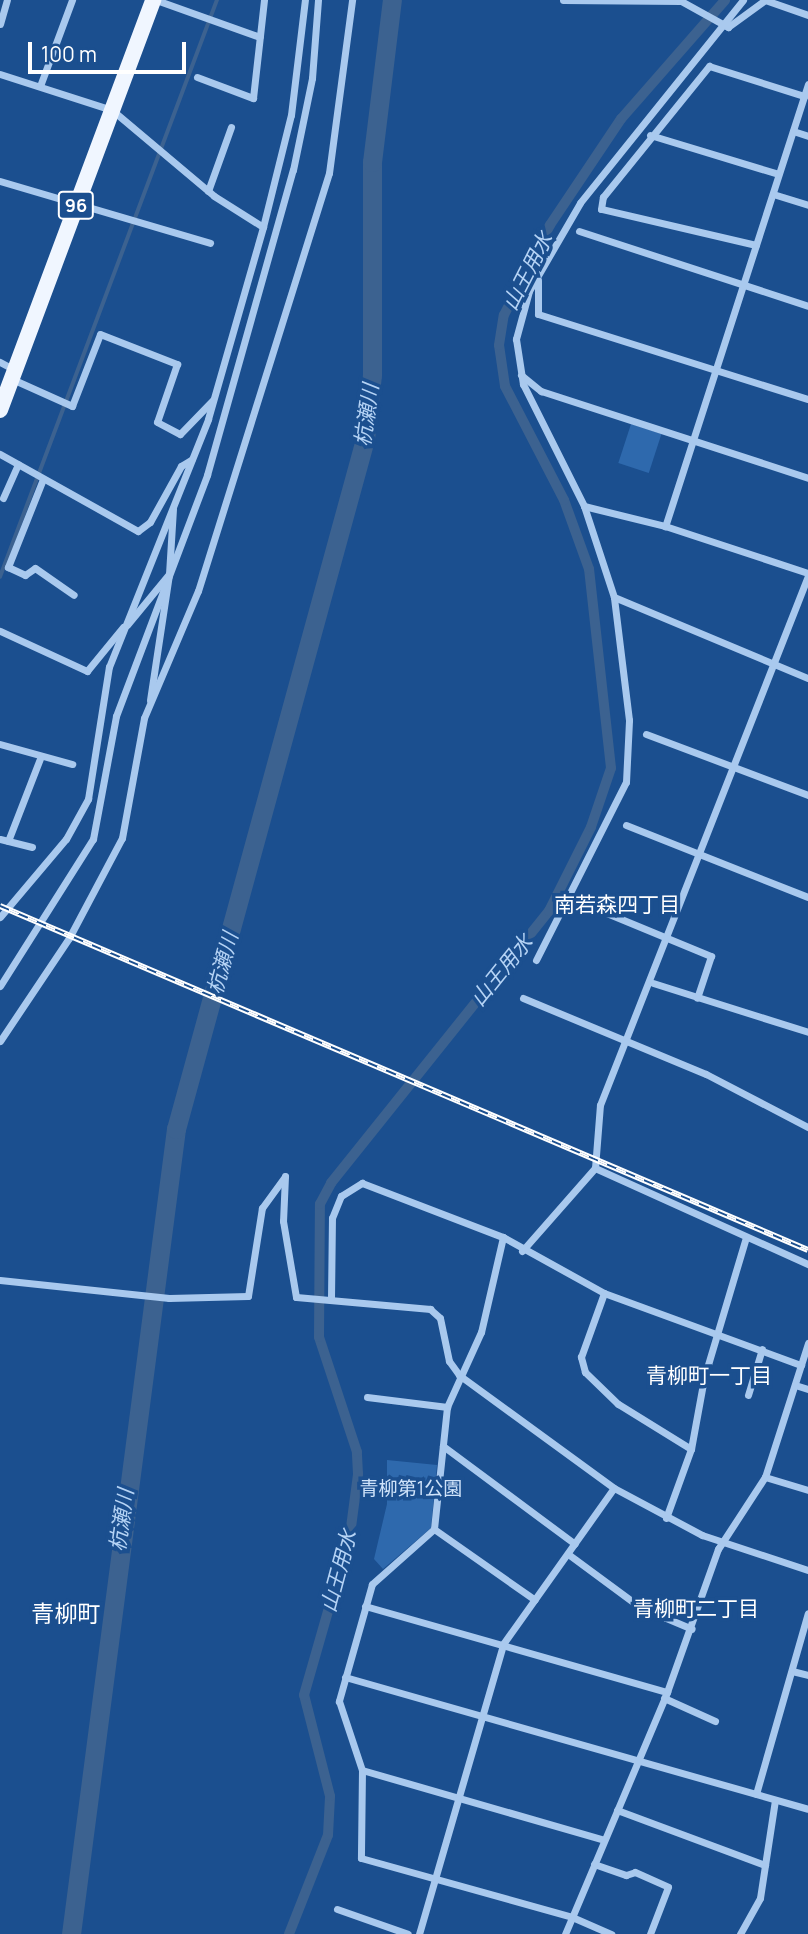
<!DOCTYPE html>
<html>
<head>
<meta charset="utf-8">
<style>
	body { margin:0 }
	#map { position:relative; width:808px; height:1934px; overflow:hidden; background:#1b4f8f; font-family:Manrope,"Noto Sans JP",sans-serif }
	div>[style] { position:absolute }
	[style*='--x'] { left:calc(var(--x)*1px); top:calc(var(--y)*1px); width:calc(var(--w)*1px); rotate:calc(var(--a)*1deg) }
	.green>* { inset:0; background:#2e69ad; transform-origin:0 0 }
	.stream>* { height:3.5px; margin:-1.75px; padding:0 1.75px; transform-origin:1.75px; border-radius:1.75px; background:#3c6290 }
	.canal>* { height:10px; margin:-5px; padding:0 5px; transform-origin:5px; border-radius:5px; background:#3c6290 }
	.river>* { height:19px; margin:-9.5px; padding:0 9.5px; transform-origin:9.5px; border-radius:9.5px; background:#3c6290 }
	.street>* { height:7px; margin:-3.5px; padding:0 3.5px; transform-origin:3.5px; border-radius:3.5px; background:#a9c9ee }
	.primary>* { height:16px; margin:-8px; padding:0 8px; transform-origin:8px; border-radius:8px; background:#f0f6ff }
	.rail>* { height:6px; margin-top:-3px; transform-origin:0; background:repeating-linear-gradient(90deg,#1b4f8f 0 10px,#fff 0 20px); box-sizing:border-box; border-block:2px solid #fff }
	span { translate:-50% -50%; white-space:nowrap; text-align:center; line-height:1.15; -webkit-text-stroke:7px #1b4f8f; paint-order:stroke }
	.shield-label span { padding:2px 5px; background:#1b4f8f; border:2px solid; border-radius:5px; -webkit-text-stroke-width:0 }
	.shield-label { font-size:18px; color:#fff; font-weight:700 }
	.park-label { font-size:19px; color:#cfe3fa }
	.water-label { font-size:21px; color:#b5d3f5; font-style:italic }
	.neighbourhood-label { font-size:21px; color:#fff }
	.quarter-label { font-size:23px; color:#fff }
	.scale { position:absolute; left:28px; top:42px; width:158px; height:32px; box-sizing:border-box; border:4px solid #fff; border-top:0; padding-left:9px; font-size:21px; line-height:24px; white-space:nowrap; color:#fff; -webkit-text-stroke:5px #1b4f8f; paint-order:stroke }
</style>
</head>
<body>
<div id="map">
	<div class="green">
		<i style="left:631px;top:424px;width:32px;height:41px;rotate:18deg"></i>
		<i style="clip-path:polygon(387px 1460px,437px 1465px,431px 1528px,383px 1569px,374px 1559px,387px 1504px)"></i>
	</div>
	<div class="stream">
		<i style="--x:0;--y:577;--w:616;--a:-69.39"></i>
	</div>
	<div class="canal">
		<i style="--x:289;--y:1934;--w:106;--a:-68.5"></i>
		<i style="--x:328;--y:1835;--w:39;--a:-87"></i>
		<i style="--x:330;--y:1796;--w:104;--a:-104.4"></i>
		<i style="--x:304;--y:1695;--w:166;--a:-74"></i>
		<i style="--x:350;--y:1535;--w:62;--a:-82.5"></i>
		<i style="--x:358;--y:1474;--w:22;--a:-93"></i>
		<i style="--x:357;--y:1452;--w:121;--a:-108.3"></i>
		<i style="--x:319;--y:1337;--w:133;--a:-89.6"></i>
		<i style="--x:320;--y:1204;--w:24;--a:-62"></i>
		<i style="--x:331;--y:1183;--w:349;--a:-51.3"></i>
		<i style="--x:549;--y:911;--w:94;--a:-63.4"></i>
		<i style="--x:591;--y:827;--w:62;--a:-71.3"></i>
		<i style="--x:611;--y:768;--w:200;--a:-96.3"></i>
		<i style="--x:589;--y:569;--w:73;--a:-109.9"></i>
		<i style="--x:564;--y:500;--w:128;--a:-117.4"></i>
		<i style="--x:505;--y:386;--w:41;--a:-98.3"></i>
		<i style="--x:499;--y:345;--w:30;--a:-81"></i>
		<i style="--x:504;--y:315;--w:101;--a:-62.9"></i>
		<i style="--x:550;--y:225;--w:128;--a:-56.2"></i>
		<i style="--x:621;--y:119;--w:158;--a:-48.8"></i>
	</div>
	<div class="river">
		<i style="--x:71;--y:1934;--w:812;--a:-82.57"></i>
		<i style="--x:176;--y:1129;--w:715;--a:-74.68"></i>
		<i style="--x:365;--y:439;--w:64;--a:-83.8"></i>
		<i style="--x:372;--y:375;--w:213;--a:-90"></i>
		<i style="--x:372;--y:162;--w:163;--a:-83"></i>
	</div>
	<div class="street">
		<i style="--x:156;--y:0;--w:110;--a:19.6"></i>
		<i style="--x:563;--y:0;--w:118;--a:0.5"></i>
		<i style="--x:681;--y:1;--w:54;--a:29"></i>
		<i style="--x:728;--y:27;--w:46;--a:-36.1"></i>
		<i style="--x:743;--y:0;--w:260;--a:128.8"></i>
		<i style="--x:580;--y:203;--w:102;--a:120.1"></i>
		<i style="--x:529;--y:291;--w:50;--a:105.2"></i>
		<i style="--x:516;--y:339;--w:46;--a:81.2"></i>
		<i style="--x:523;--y:384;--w:136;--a:63.4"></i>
		<i style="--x:584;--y:506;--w:96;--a:71.8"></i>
		<i style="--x:614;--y:597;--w:210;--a:22.7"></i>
		<i style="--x:765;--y:0;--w:46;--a:19.2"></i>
		<i style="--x:0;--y:24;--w:25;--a:-74"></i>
		<i style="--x:0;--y:74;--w:118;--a:17.8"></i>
		<i style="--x:112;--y:110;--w:133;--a:40.1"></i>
		<i style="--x:214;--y:196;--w:58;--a:32.3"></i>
		<i style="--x:197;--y:77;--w:60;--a:20.6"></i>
		<i style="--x:253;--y:98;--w:99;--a:-83.6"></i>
		<i style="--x:808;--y:84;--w:465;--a:107.9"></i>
		<i style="--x:665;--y:526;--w:151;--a:18.2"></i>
		<i style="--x:40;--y:86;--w:92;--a:-69.6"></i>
		<i style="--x:793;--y:131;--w:16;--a:18"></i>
		<i style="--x:650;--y:135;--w:134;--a:16.9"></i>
		<i style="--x:0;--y:181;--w:219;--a:16.4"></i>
		<i style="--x:208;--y:191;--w:68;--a:-70.2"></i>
		<i style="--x:773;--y:194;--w:37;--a:17"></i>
		<i style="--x:579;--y:231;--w:241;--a:18.1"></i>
		<i style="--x:756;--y:245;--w:159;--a:-166.9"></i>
		<i style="--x:601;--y:209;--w:12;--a:-81"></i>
		<i style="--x:603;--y:197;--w:169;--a:-51"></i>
		<i style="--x:709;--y:66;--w:100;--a:17.5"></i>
		<i style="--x:538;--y:280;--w:34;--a:90"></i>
		<i style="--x:538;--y:314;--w:283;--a:17.5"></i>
		<i style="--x:0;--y:362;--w:17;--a:28"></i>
		<i style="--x:521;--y:375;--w:26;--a:39"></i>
		<i style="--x:541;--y:391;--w:281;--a:18"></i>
		<i style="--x:12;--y:379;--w:66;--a:24.2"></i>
		<i style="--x:72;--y:406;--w:77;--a:-68.7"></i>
		<i style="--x:100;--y:334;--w:83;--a:21.3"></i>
		<i style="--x:177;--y:364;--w:61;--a:109"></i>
		<i style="--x:157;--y:422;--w:26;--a:28"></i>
		<i style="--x:180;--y:434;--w:47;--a:-45.9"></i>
		<i style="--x:0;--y:454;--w:158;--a:29.2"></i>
		<i style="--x:138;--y:531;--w:15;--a:-37"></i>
		<i style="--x:150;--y:522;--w:64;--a:-61"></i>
		<i style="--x:181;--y:466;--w:12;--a:-31"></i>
		<i style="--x:43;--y:479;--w:95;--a:111.7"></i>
		<i style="--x:8;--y:567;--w:19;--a:25"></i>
		<i style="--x:25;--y:575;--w:12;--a:-35"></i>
		<i style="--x:35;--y:568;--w:47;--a:34.7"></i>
		<i style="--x:3;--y:498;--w:37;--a:-66"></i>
		<i style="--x:584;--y:506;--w:83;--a:13.9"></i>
		<i style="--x:127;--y:625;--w:66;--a:-50.5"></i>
		<i style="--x:169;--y:574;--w:65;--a:-86.5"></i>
		<i style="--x:0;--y:631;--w:96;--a:24.7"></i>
		<i style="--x:87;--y:671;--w:57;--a:-50.7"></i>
		<i style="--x:150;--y:700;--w:127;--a:-81.4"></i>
		<i style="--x:646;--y:734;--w:173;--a:20.6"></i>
		<i style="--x:0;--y:744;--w:75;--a:15.5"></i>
		<i style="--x:626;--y:825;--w:196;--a:21.6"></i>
		<i style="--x:0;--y:839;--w:33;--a:14"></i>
		<i style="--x:8;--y:841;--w:91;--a:-68.8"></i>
		<i style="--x:592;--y:907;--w:129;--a:22.4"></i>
		<i style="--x:711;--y:956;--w:44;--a:108.4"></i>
		<i style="--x:0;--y:917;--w:102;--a:-49.8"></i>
		<i style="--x:66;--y:839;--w:46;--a:-61.2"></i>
		<i style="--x:88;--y:799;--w:134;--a:-81"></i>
		<i style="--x:109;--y:667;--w:267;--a:-68.2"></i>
		<i style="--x:208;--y:419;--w:200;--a:-74"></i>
		<i style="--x:263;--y:227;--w:115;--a:-76"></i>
		<i style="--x:291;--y:115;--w:116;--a:-83.1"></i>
		<i style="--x:536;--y:960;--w:199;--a:-63.2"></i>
		<i style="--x:626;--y:782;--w:62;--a:-87.2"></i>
		<i style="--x:629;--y:720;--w:124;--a:-97"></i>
		<i style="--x:653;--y:983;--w:163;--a:17.5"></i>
		<i style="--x:0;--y:986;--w:174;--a:-57.7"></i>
		<i style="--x:93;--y:839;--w:125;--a:-79.4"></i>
		<i style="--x:116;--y:716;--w:258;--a:-69.3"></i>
		<i style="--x:207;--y:475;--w:317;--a:-74.3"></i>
		<i style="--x:293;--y:170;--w:94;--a:-78.3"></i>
		<i style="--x:312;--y:78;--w:78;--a:-85.6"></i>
		<i style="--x:523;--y:998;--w:198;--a:22.6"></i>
		<i style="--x:706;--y:1074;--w:115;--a:27.5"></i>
		<i style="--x:0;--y:1041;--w:124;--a:-56.2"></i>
		<i style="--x:69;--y:938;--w:113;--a:-62.1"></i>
		<i style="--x:122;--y:838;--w:122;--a:-79.6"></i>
		<i style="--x:144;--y:718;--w:138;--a:-67"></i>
		<i style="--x:198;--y:591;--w:438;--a:-72.6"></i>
		<i style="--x:329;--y:173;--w:175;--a:-82.4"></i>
		<i style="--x:595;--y:1168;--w:63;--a:-85.5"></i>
		<i style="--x:600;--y:1105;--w:568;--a:-68.54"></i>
		<i style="--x:595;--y:1168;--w:234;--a:24.3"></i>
		<i style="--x:503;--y:1237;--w:98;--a:103"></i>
		<i style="--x:481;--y:1332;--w:82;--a:114.4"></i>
		<i style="--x:447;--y:1407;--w:123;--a:96.1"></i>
		<i style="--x:434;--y:1529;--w:83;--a:138.4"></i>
		<i style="--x:372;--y:1584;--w:122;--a:105.8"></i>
		<i style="--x:339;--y:1701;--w:73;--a:71.6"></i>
		<i style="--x:362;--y:1770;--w:88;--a:90.7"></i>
		<i style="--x:361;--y:1858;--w:219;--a:15.6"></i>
		<i style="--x:572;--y:1917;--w:43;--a:23.6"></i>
		<i style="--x:522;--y:1251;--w:111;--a:-48.7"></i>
		<i style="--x:0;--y:1280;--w:170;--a:6.1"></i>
		<i style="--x:169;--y:1298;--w:79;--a:-1.5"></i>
		<i style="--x:248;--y:1296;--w:89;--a:-81"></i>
		<i style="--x:262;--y:1208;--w:39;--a:-54"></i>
		<i style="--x:285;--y:1176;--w:45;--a:92.5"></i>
		<i style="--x:283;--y:1221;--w:77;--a:80.3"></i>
		<i style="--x:296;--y:1297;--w:135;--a:5.1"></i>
		<i style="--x:430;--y:1309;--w:13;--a:42"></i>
		<i style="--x:440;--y:1318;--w:44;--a:78.2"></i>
		<i style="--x:449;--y:1361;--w:17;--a:54"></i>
		<i style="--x:459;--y:1375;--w:192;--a:36.1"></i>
		<i style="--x:614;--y:1488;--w:100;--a:28.1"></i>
		<i style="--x:702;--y:1535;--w:112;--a:18.3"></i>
		<i style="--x:331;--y:1298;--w:80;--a:-89.3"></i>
		<i style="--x:332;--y:1218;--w:24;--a:-68"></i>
		<i style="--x:341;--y:1196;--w:25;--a:-32"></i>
		<i style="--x:362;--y:1183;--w:151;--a:21"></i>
		<i style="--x:503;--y:1237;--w:115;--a:29"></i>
		<i style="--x:795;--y:1385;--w:14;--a:17"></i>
		<i style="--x:748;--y:1395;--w:48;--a:-73.1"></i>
		<i style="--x:367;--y:1397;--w:81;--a:7.1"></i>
		<i style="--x:443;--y:1446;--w:164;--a:36.6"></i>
		<i style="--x:691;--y:1449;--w:86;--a:-148.3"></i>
		<i style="--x:618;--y:1404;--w:46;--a:-135.9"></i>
		<i style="--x:585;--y:1372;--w:16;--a:-105"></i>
		<i style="--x:581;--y:1357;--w:68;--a:-70.2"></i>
		<i style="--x:604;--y:1293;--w:210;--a:20.1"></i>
		<i style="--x:765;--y:1477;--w:45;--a:16.8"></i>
		<i style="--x:666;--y:1518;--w:73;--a:-70.1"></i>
		<i style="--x:691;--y:1449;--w:72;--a:-79.6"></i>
		<i style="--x:704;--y:1378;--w:147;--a:-73.4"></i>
		<i style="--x:434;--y:1529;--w:123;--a:35.1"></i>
		<i style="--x:568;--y:1554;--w:89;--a:36.4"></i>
		<i style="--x:640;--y:1607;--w:56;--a:22.9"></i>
		<i style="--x:365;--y:1606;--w:314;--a:15.9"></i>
		<i style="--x:792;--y:1671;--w:16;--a:14"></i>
		<i style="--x:345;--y:1677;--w:481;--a:15.9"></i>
		<i style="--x:664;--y:1698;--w:56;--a:24.3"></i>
		<i style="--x:362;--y:1770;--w:252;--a:16.1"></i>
		<i style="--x:756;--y:1794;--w:188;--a:-74"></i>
		<i style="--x:617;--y:1810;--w:158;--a:20.4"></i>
		<i style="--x:594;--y:1864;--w:34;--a:19"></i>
		<i style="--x:626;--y:1875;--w:9;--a:-18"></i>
		<i style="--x:635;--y:1872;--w:36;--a:24"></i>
		<i style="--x:668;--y:1887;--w:50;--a:111"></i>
		<i style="--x:337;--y:1909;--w:75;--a:19.4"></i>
		<i style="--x:419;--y:1934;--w:302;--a:-73.8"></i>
		<i style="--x:503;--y:1644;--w:191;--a:-54.6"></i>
		<i style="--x:565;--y:1934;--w:263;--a:-67.1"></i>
		<i style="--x:667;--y:1692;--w:152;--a:-70.4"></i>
		<i style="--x:718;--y:1549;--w:86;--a:-56.9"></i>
		<i style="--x:765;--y:1477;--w:141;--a:-72.2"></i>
		<i style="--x:740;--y:1934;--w:41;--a:-60.9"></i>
		<i style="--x:760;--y:1898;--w:99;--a:-81.3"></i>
	</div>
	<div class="primary">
		<i style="--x:0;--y:410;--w:438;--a:-69.5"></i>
	</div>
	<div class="rail">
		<i style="--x:0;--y:906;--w:878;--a:23.06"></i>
	</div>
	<div class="shield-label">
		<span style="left:76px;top:205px">96</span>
	</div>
	<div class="park-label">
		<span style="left:411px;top:1489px">青柳第1公園</span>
	</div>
	<div class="water-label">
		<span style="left:527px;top:271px;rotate:-63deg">山王用水</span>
		<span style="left:366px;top:415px;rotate:-82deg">杭瀬川</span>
		<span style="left:222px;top:963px;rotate:-75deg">杭瀬川</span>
		<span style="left:501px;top:970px;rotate:-51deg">山王用水</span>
		<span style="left:121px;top:1520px;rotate:-82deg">杭瀬川</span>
		<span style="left:338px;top:1571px;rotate:-75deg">山王用水</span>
	</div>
	<div class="neighbourhood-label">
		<span style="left:617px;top:904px">南若森四丁目</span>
		<span style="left:709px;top:1375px">青柳町一丁目</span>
		<span style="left:696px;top:1608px">青柳町二丁目</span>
	</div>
	<div class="quarter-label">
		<span style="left:66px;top:1613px">青柳町</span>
	</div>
	<div class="scale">100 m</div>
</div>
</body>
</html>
